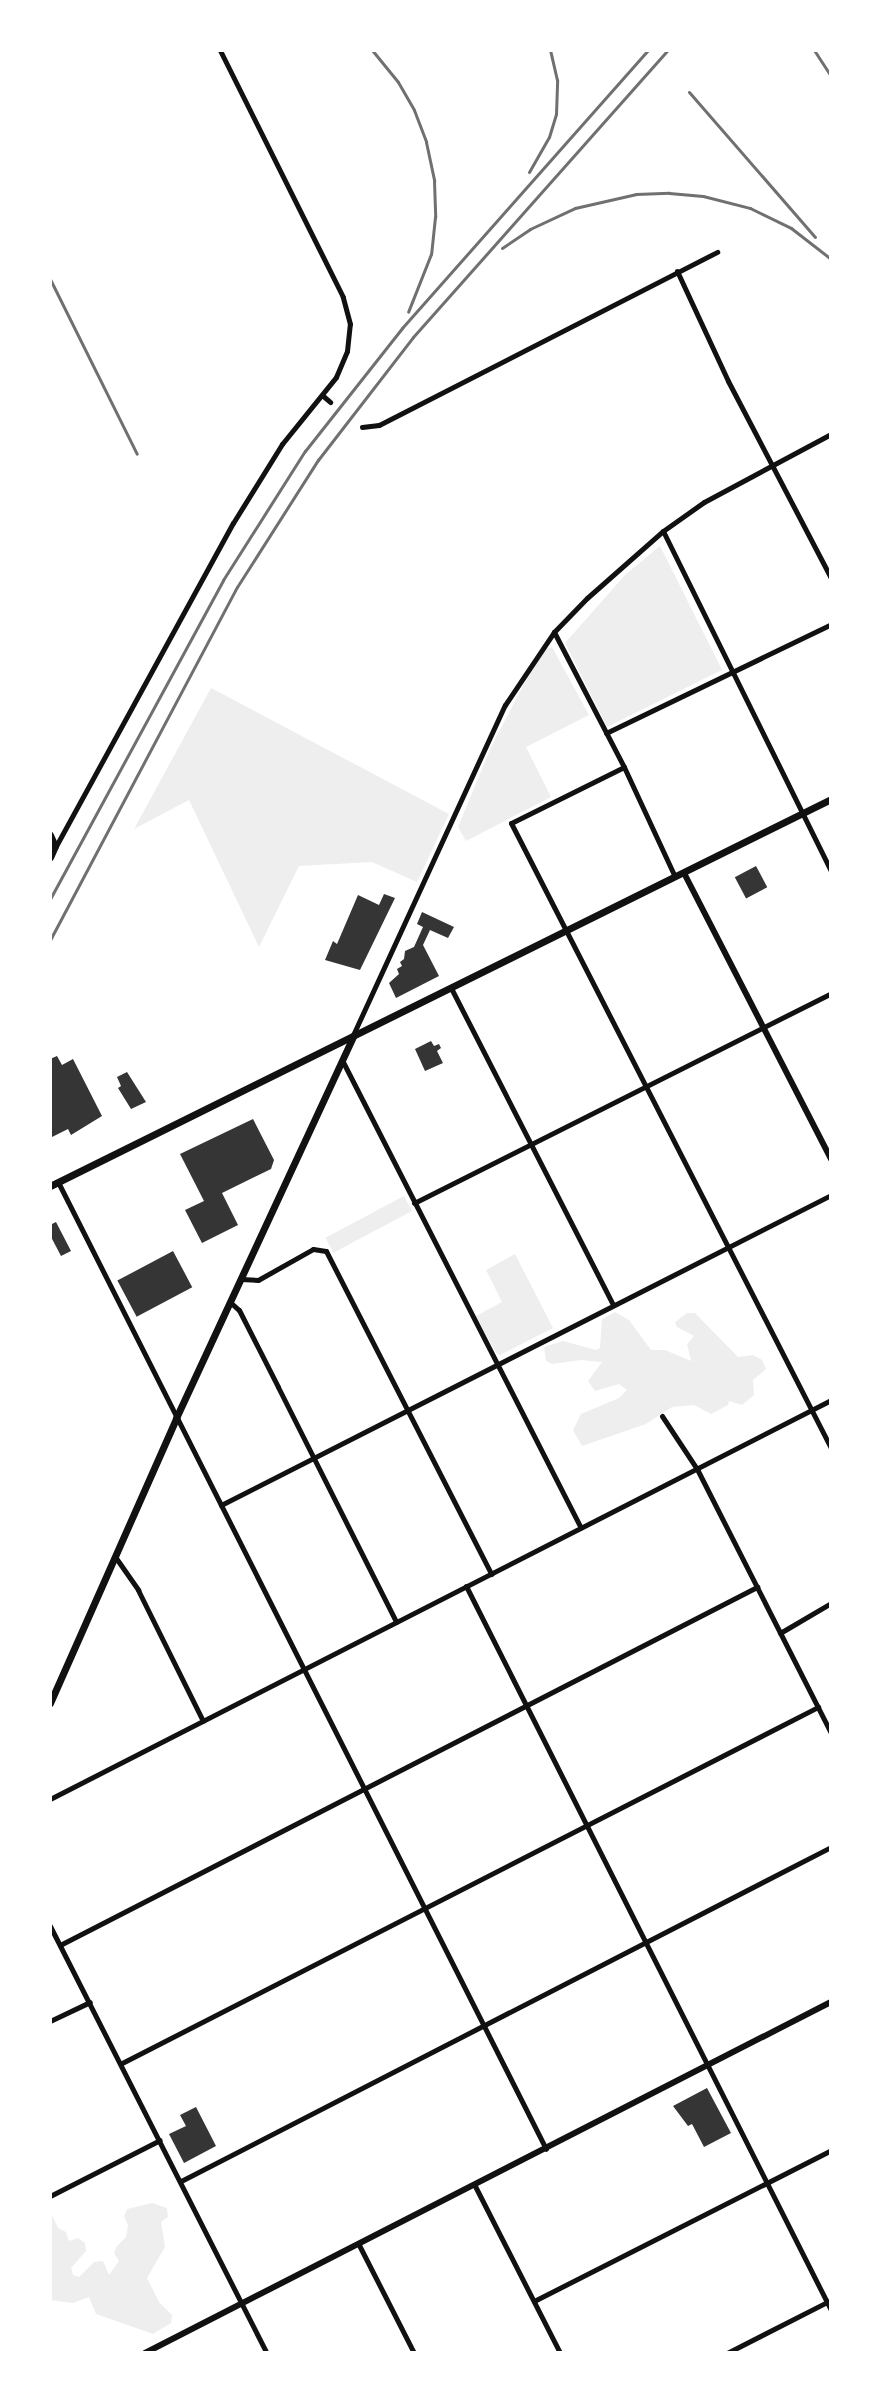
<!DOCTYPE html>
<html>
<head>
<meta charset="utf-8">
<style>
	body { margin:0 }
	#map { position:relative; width:881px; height:2403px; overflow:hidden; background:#fff; font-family:"Alegreya Sans",sans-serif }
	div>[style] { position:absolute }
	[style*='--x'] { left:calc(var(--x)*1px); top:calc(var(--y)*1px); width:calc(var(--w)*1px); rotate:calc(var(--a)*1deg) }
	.green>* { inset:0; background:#eee; transform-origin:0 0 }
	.building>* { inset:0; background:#353535; transform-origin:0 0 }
	.minor>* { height:5px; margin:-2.5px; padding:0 2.5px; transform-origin:2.5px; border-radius:2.5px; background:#111 }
	.tertiary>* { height:6px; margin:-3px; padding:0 3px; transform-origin:3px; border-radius:3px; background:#111 }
	.secondary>* { height:7px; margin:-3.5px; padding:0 3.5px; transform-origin:3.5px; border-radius:3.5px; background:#111 }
	.primary>* { height:7px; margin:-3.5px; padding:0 3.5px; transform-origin:3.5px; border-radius:3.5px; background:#111 }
	.rail>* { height:3px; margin:-1.5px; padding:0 1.5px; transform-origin:1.5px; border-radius:1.5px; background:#707070 }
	span { translate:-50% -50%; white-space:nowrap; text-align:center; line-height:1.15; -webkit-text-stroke:7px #fff; paint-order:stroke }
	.frame { position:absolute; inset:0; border:52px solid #fff; pointer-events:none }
</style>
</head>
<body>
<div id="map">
	<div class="green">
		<i style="clip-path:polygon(660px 546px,722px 670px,607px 727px,565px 643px,626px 574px)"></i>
		<i style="clip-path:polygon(552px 647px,589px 715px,526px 747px,551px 797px,466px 841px,458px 827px,491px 747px,526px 680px,546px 649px)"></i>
		<i style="clip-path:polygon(211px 688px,449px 814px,417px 882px,372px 862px,299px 866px,259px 947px,189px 800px,134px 829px)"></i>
		<i style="left:404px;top:1196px;width:17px;height:89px;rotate:62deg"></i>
		<i style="clip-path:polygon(515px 1254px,553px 1328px,500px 1355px,496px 1353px,476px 1316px,502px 1302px,486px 1270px)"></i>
		<i style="clip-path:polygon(615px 1312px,629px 1320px,651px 1350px,665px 1350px,691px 1361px,687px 1344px,694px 1336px,677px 1327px,675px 1322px,687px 1313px,695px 1313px,738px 1357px,753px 1355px,762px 1360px,766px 1369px,753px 1380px,754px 1395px,742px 1405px,729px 1401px,728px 1405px,711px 1414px,694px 1405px,672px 1407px,646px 1424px,582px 1446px,573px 1430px,581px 1414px,619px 1398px,627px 1390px,619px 1384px,595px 1391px,588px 1381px,602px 1362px,581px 1360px,552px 1364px,546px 1361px,544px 1347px,563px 1341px,596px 1350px,600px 1348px,602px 1319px)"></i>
		<i style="clip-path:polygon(152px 2203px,167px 2208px,168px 2217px,161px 2222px,165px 2247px,147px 2278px,159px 2302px,172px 2315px,171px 2323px,153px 2334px,96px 2314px,89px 2297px,73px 2303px,50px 2300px,50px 2211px,58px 2228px,66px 2232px,69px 2241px,78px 2238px,85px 2243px,86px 2251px,71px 2268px,73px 2275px,79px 2277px,94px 2262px,103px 2261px,109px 2275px,119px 2261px,114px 2253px,117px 2246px,126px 2237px,128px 2225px,124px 2216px,127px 2209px)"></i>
	</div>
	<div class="building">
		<i style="left:756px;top:866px;width:24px;height:24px;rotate:62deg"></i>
		<i style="clip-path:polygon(384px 894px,395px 898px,360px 970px,325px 960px,333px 941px,337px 944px,358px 895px,379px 905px)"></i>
		<i style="clip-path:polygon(422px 912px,454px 927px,448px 938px,430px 930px,423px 945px,439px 976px,396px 998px,389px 983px,399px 974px,397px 969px,402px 966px,400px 962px,404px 959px,405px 951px,414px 947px,423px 927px,417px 924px)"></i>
		<i style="clip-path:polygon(431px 1041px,434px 1046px,439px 1044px,441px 1048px,437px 1051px,443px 1063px,425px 1071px,415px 1049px)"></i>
		<i style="clip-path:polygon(57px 1056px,62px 1065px,73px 1059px,102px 1116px,71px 1135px,68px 1129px,50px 1138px,50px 1059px)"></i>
		<i style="clip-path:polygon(127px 1072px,146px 1102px,131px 1109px,118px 1088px,121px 1086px,117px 1077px)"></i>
		<i style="clip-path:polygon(253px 1119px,274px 1160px,271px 1169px,222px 1193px,238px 1225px,202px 1243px,185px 1210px,204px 1201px,180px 1154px)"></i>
		<i style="clip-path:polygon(56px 1222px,71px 1251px,61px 1256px,50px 1235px,50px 1225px)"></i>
		<i style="left:173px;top:1251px;width:41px;height:63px;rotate:62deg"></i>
		<i style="clip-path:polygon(707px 2088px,731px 2133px,704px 2147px,692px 2124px,688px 2126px,673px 2106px)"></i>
		<i style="clip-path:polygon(196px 2107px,216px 2146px,184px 2163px,169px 2134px,186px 2126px,180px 2115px)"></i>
	</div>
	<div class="minor">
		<i style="--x:677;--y:271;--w:121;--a:65.1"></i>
		<i style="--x:728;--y:381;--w:222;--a:62.4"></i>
		<i style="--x:322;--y:395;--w:11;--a:41"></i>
		<i style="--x:362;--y:427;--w:17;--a:-7"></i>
		<i style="--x:379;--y:425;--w:380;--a:-27.1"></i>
		<i style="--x:663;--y:531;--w:379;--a:63.7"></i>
		<i style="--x:554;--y:632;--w:152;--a:62.6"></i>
		<i style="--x:624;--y:767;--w:121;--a:65.1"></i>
		<i style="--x:606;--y:733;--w:250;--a:-25.8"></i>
		<i style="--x:624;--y:767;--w:126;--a:153.6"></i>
		<i style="--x:511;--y:823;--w:702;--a:62.89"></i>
		<i style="--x:56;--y:846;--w:368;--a:-61.3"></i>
		<i style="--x:233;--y:523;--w:93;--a:-58.2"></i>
		<i style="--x:282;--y:444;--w:86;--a:-51.1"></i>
		<i style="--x:336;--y:377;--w:28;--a:-67"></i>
		<i style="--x:347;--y:351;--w:27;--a:-84"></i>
		<i style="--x:350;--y:324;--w:28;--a:-105"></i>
		<i style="--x:343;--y:297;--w:276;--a:-116.5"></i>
		<i style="--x:451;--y:988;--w:355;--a:62.9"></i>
		<i style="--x:353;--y:1035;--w:363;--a:-65.3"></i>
		<i style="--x:505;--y:705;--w:88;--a:-56.1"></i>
		<i style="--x:554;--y:632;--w:47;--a:-45.9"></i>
		<i style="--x:587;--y:598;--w:101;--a:-41.4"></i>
		<i style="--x:663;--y:531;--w:50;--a:-35.3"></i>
		<i style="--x:704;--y:502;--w:144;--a:-28.2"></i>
		<i style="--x:342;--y:1060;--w:525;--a:62.95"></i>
		<i style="--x:58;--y:1182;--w:1083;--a:63.22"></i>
		<i style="--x:414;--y:1203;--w:467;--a:-26.7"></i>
		<i style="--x:241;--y:1279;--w:17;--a:3"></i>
		<i style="--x:258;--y:1280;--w:63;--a:-29.4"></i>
		<i style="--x:313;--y:1249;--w:13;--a:9"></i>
		<i style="--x:326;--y:1251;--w:363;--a:62.9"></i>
		<i style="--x:230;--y:1302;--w:12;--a:42"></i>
		<i style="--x:239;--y:1310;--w:86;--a:63.1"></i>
		<i style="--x:278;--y:1387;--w:263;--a:63.3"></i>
		<i style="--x:662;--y:1416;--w:64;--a:56.6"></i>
		<i style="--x:697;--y:1469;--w:296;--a:63.1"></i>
		<i style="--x:221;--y:1505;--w:684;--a:-26.94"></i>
		<i style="--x:116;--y:1558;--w:39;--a:55"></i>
		<i style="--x:138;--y:1590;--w:146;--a:63.6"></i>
		<i style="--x:466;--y:1586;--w:811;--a:63.25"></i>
		<i style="--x:780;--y:1633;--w:59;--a:-30.5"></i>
		<i style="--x:50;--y:1799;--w:877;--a:-27.06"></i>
		<i style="--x:50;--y:1926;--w:479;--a:63.1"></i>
		<i style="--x:60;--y:1945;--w:784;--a:-27.19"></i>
		<i style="--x:50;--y:2021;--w:44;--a:-25.4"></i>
		<i style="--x:122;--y:2063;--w:782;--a:-27.09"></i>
		<i style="--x:181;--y:2181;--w:731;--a:-27.2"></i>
		<i style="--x:475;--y:2186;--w:187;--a:63"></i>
		<i style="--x:50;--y:2196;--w:123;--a:-27"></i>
		<i style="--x:359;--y:2245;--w:121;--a:63"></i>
		<i style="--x:534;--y:2301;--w:333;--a:-26.9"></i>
		<i style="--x:727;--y:2353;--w:117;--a:-27"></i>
	</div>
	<div class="tertiary">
		<i style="--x:684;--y:873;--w:322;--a:62.8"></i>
		<i style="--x:145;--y:2353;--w:771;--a:-27.1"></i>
	</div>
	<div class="secondary">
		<i style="--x:50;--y:835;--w:12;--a:66"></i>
		<i style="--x:55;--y:846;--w:12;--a:114"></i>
		<i style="--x:50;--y:1703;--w:312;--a:-66.1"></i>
		<i style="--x:176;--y:1418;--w:421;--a:-65.1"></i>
	</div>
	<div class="primary">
		<i style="--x:50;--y:1186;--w:872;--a:-26.36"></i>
	</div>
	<div class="rail">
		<i style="--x:372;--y:50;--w:41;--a:50.9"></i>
		<i style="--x:398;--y:82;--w:32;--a:60"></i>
		<i style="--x:414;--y:110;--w:34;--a:69"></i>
		<i style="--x:426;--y:142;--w:40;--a:78"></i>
		<i style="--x:434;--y:181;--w:36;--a:88"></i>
		<i style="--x:435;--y:217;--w:37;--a:96"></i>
		<i style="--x:431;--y:254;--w:62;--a:111.6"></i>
		<i style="--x:814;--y:50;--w:31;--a:57"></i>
		<i style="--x:689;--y:92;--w:192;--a:49"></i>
		<i style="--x:529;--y:172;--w:40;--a:-60.3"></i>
		<i style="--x:549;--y:137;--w:24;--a:-73"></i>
		<i style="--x:556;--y:114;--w:34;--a:-88"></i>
		<i style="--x:557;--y:80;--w:31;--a:-103"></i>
		<i style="--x:502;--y:248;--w:34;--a:-34"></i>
		<i style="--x:530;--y:229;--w:50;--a:-25"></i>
		<i style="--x:575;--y:208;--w:63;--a:-12.9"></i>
		<i style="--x:636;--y:194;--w:33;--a:-2"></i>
		<i style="--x:669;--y:193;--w:34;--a:5"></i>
		<i style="--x:703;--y:196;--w:49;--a:14.3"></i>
		<i style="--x:750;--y:208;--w:46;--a:26"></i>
		<i style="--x:791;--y:228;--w:51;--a:37.8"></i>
		<i style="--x:50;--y:279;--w:195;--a:63.6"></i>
		<i style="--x:50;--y:899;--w:363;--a:-61.5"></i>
		<i style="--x:223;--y:580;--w:153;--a:-57.6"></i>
		<i style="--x:305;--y:451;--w:157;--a:-51.7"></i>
		<i style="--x:402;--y:328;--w:371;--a:-48.5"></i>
		<i style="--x:50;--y:940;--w:399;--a:-62.1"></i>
		<i style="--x:237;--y:587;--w:151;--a:-57.5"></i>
		<i style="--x:318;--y:460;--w:155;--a:-52.3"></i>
		<i style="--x:413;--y:337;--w:384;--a:-48.4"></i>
	</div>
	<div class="frame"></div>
</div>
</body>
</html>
